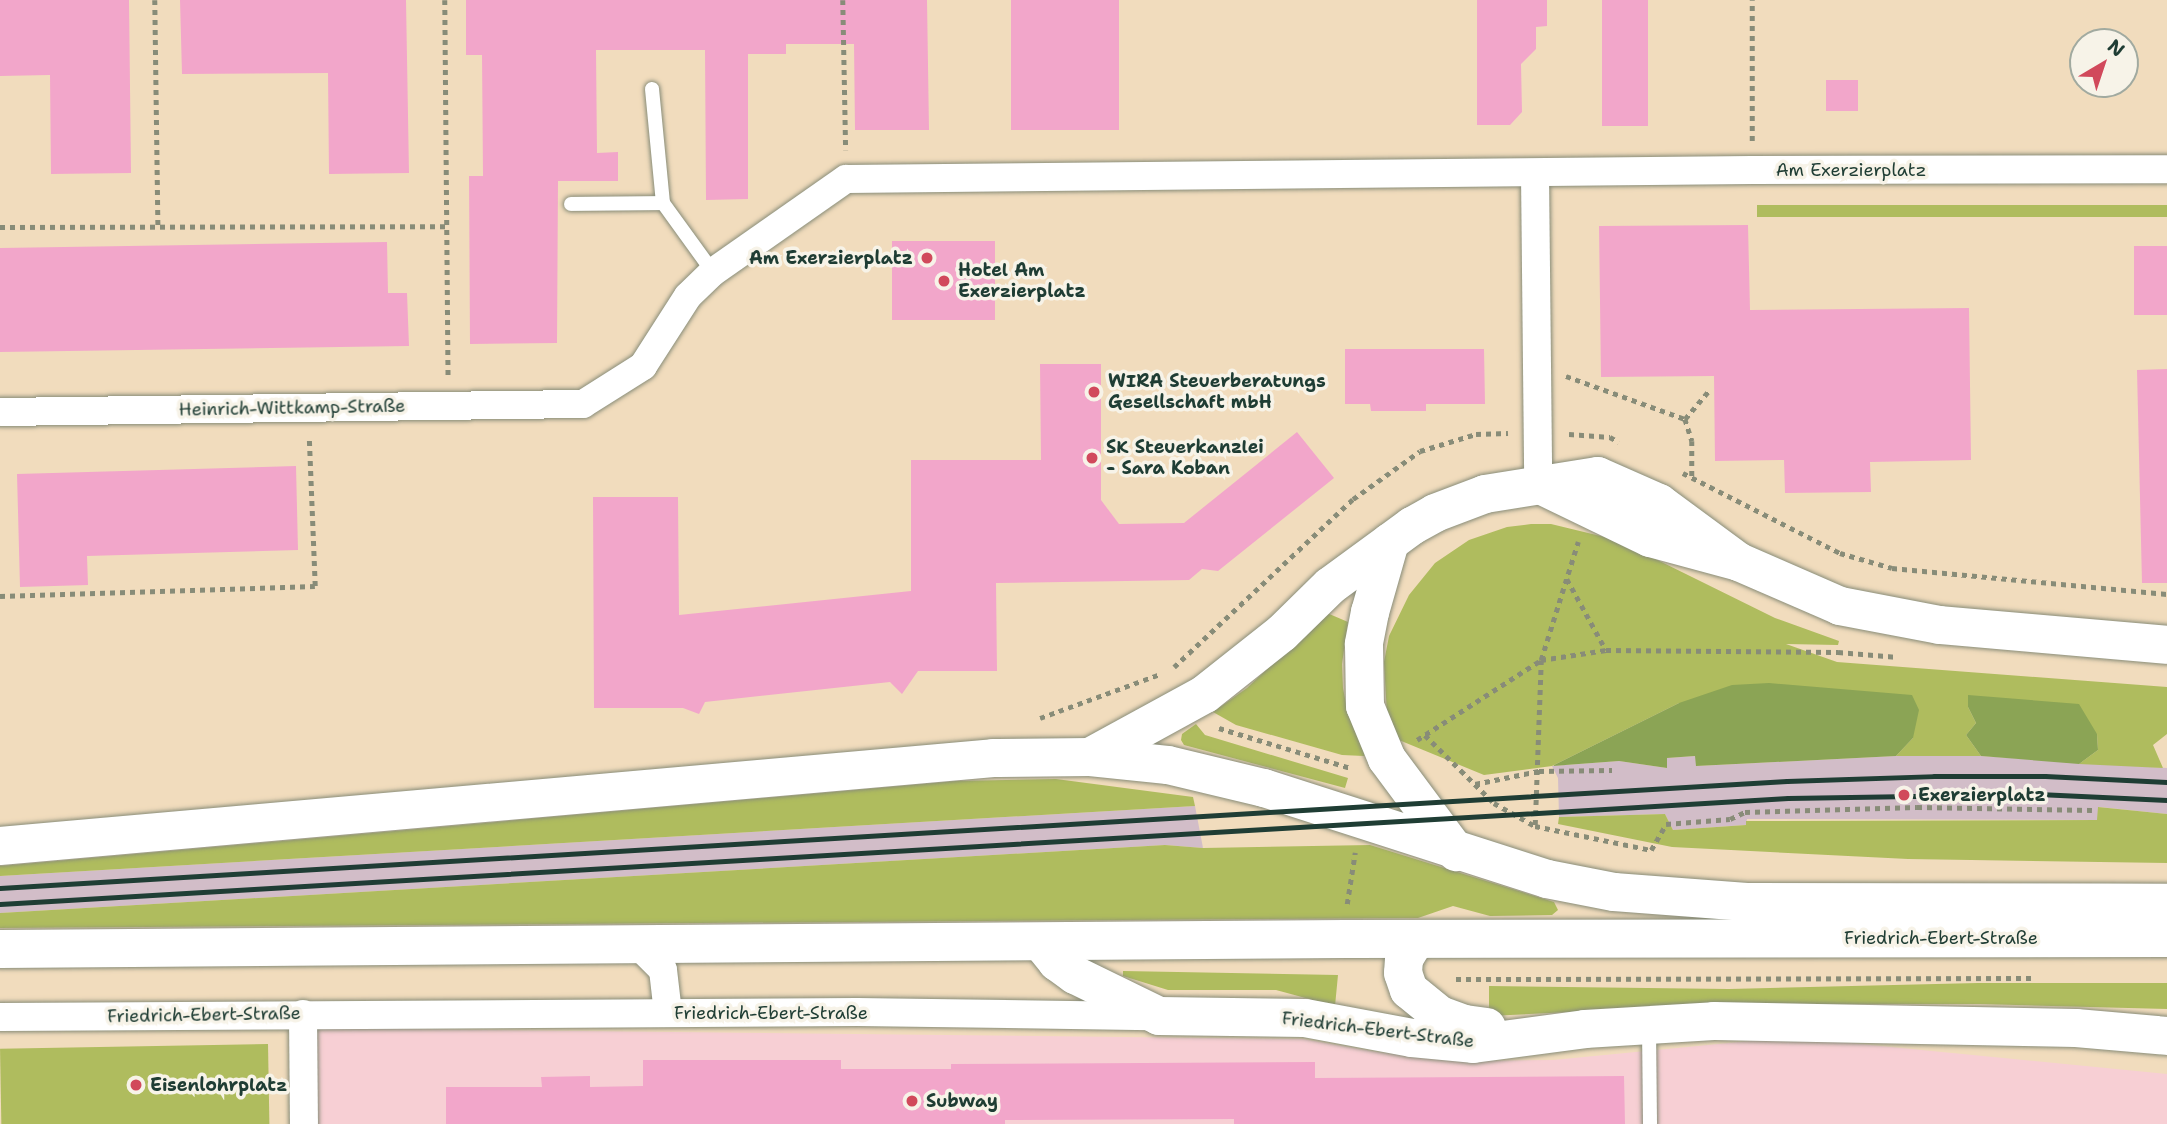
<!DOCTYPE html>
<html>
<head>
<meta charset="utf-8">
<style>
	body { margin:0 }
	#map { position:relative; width:2167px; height:1124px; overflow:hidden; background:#f1dcbd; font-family:"Shantell Sans",sans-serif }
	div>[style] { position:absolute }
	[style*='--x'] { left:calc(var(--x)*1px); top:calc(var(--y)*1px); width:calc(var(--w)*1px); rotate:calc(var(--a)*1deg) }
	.built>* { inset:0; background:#f7cfd4 }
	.industrial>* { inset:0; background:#d2bdc8 }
	.green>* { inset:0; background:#afbc5e; transform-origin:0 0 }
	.forest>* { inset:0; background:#8ba455 }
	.building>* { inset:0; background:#f2a6ca; transform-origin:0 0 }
	.path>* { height:4.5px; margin-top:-2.25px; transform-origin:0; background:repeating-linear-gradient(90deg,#888c78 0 5px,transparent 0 10px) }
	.roads { filter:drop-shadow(0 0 2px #888c78) drop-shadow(0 0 2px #888c78) }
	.lane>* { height:14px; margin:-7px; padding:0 7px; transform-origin:7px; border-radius:7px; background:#fff }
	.street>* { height:28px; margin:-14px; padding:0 14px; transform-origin:14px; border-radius:14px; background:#fff }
	.secondary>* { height:38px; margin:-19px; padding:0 19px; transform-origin:19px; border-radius:19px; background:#fff }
	.primary>* { height:38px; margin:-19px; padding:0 19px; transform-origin:19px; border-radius:19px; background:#fff }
	.rail>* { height:5px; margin:-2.5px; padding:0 2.5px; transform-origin:2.5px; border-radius:2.5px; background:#1f3d34 }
	.dots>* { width:19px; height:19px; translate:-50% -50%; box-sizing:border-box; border:4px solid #f7f3e8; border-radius:50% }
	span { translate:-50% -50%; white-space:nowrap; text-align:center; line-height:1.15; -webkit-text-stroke:7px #f7f3e8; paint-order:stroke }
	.street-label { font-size:18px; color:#1f3d34 }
	.poi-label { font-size:18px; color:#1f3d34; font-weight:700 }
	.right { translate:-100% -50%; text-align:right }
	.left { translate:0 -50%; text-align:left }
	.north { position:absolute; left:2069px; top:28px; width:70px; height:70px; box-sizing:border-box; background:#f7f3e8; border:2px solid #a1aaa0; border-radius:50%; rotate:39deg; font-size:19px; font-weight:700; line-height:28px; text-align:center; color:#1f3d34 }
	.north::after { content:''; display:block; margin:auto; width:24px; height:32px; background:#d1495b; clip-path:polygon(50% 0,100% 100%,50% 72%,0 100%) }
</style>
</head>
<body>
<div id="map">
	<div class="built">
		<i style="clip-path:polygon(310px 1028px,1303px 1039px,1377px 1052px,1460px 1061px,1553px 1060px,1789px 1037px,2167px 1074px,2167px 1124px,312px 1124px)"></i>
	</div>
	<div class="industrial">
		<i style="clip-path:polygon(1696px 756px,1697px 766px,1896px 756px,1981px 756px,2167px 768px,2167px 814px,2099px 807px,2098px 820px,1747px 819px,1746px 825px,1673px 830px,1665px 814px,1559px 817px,1558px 778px,1552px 766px,1619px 761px,1667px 768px,1667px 758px)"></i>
		<i style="clip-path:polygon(1195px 806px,1203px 848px,1165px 845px,0 913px,0 876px)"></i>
	</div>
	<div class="green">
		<i style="left:2167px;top:205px;width:12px;height:410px;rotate:90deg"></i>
		<i style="clip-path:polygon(1531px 524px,1551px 524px,1617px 540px,1775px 618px,1839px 641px,1838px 645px,1786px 644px,1837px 662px,2167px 687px,2167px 734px,2153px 745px,2163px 768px,2079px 764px,2098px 750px,2097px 734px,1968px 707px,1976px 723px,1966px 735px,1981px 756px,1896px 756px,1913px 738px,1679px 703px,1552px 766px,1484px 775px,1394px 738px,1387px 715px,1384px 662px,1389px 636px,1409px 595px,1435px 563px,1469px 540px,1507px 527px)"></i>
		<i style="clip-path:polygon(1327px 613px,1348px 622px,1342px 664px,1343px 688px,1347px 709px,1366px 752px,1364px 756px,1342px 755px,1236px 725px,1213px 712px,1247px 688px)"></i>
		<i style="clip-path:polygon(1196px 724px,1205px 735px,1348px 778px,1345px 788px,1184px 745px,1181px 740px,1182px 734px)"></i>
		<i style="clip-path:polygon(1056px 779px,1193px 797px,1195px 806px,0 876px,0 866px,956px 781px)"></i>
		<i style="clip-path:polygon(2098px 807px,2167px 814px,2167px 863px,1908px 859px,1672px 847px,1558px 824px,1559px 817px,1665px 814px,1673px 830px,1746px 825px,1746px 821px,2097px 820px)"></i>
		<i style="clip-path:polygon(1165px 845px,1203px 848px,1370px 845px,1554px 902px,1558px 910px,1552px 915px,1490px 916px,1453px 906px,1418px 918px,0 928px,0 913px)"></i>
		<i style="clip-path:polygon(1123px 971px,1338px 975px,1335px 1006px,1276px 990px,1168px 990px,1123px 976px)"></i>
		<i style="clip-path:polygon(1978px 983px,2167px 983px,2167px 1009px,1980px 1004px,1731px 1004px,1489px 1016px,1489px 986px,1729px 989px)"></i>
		<i style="left:268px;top:1044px;width:80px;height:268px;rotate:89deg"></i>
	</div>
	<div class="forest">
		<i style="clip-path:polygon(1769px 683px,1912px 695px,1919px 710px,1913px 738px,1896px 756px,1696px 766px,1695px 756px,1667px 758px,1667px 768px,1619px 761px,1552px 766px,1679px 703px,1732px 685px)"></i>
		<i style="clip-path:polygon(1968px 695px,2079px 704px,2097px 734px,2098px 750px,2079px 764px,1981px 756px,1966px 735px,1976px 723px,1968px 707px)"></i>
	</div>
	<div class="building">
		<i style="clip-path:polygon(0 0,129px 0,131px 173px,51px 174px,50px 75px,0 76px)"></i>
		<i style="clip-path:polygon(180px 0,406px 0,409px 173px,329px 174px,328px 73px,182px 74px)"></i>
		<i style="clip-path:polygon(466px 0,927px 0,929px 130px,855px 130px,854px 44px,786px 44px,786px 54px,748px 54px,748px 199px,706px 200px,705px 50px,596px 50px,597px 153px,618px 152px,618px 181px,558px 181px,557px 343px,470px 344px,469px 176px,483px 176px,482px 55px,466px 55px)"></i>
		<i style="left:1011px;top:0;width:108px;height:130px"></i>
		<i style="clip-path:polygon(1477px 0,1547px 0,1547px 26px,1536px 27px,1536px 49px,1521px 64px,1522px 112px,1510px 125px,1477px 125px)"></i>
		<i style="left:1602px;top:0;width:46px;height:126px"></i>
		<i style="left:1858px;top:80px;width:31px;height:32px;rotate:90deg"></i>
		<i style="clip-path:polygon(1748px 225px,1750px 310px,1969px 308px,1971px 460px,1870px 462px,1871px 492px,1785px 493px,1784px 460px,1715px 461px,1714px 376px,1601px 377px,1599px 226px)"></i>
		<i style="left:995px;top:241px;width:79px;height:103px;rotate:90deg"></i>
		<i style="clip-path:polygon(387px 242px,388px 293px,407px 293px,409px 346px,0 352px,0 248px)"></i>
		<i style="left:2134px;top:246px;width:33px;height:69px"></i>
		<i style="clip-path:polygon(1345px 349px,1484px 349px,1485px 404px,1426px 404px,1426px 411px,1371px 411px,1370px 404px,1345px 404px)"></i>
		<i style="clip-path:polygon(1040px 364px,1101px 364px,1101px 500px,1119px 524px,1184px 523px,1297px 432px,1334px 478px,1218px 571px,1202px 569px,1189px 580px,996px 583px,997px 671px,918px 671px,902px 694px,890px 682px,705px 702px,699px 714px,683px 708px,594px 708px,593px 497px,678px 497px,679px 615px,911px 591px,911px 460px,1041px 460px)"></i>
		<i style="clip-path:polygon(2167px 369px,2167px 583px,2142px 583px,2137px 370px)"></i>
		<i style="clip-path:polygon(296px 466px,298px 550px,87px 556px,88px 585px,20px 587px,17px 474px)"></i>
		<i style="clip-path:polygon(643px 1060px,841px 1060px,841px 1069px,951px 1069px,951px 1064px,1315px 1062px,1315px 1078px,1624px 1076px,1625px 1124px,1234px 1124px,1234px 1119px,1005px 1120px,1005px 1124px,446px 1124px,446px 1087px,542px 1087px,541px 1077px,590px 1076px,590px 1087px,643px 1086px)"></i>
	</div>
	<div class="path">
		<i style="--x:155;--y:0;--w:227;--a:89.2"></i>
		<i style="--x:445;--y:0;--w:376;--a:89.5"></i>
		<i style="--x:843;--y:0;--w:150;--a:88.9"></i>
		<i style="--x:1752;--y:141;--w:141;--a:-90"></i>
		<i style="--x:0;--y:227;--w:445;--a:-0.1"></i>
		<i style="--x:1566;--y:376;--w:127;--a:19.9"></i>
		<i style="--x:1685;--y:419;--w:23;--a:72"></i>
		<i style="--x:1692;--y:441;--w:36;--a:90"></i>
		<i style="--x:1685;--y:419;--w:39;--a:-50"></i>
		<i style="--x:1569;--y:434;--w:41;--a:4.2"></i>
		<i style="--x:1610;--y:437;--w:10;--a:29"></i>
		<i style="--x:1683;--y:473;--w:176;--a:27"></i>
		<i style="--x:1840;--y:553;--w:54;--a:16.1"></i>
		<i style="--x:1892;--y:568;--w:276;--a:5.4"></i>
		<i style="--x:1567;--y:579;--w:81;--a:61.2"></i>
		<i style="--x:0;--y:596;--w:315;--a:-1.8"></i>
		<i style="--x:315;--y:586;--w:149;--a:-92.3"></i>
		<i style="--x:1174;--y:667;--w:245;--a:-43.2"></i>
		<i style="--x:1353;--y:499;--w:82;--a:-35.6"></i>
		<i style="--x:1420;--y:451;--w:59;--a:-16.9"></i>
		<i style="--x:1476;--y:434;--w:32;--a:-2"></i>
		<i style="--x:1040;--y:718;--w:128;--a:-20.1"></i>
		<i style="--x:1219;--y:728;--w:138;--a:16.9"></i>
		<i style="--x:1425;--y:735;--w:97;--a:44.6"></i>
		<i style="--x:1494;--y:803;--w:47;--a:29.3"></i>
		<i style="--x:1535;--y:826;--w:118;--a:11.7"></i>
		<i style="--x:1651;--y:850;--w:30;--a:-60"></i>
		<i style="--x:1666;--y:824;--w:64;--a:-4.5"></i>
		<i style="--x:1730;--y:819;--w:17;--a:-25"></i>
		<i style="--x:1745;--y:812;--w:172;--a:-1.7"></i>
		<i style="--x:1917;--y:807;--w:175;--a:1"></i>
		<i style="--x:1417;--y:740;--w:148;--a:-32.8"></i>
		<i style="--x:1541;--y:660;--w:66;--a:-8.7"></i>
		<i style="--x:1606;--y:650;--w:232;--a:0.5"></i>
		<i style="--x:1838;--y:652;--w:60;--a:4.8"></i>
		<i style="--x:1475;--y:784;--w:65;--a:-11.5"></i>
		<i style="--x:1539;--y:771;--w:73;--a:-0.8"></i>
		<i style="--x:1535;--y:825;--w:165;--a:-87.9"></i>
		<i style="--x:1541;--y:660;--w:124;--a:-72.6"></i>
		<i style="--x:1347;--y:904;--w:52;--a:-81.1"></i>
		<i style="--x:1456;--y:979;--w:579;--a:-0.1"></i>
	</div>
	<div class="roads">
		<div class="lane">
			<i style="--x:652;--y:89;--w:115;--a:84.5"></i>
			<i style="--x:663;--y:203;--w:85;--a:54.1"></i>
			<i style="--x:571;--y:204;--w:92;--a:-0.6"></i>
			<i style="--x:1649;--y:1027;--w:97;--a:89.4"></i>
		</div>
		<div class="street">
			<i style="--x:1535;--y:174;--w:310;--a:89.4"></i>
			<i style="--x:0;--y:412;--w:583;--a:-0.79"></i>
			<i style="--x:583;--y:404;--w:71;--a:-32.3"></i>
			<i style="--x:643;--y:366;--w:83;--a:-57.3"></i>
			<i style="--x:688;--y:296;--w:35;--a:-44"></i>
			<i style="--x:713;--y:272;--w:162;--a:-35"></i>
			<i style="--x:846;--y:179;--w:906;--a:-0.57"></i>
			<i style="--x:1752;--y:170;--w:415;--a:-0.1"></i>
			<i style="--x:638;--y:945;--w:35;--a:45"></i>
			<i style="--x:663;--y:970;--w:43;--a:83.4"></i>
			<i style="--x:303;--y:1014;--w:110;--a:89.5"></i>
			<i style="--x:0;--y:1017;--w:857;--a:-0.33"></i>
			<i style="--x:857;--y:1012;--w:296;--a:0.8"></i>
		</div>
		<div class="secondary">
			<i style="--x:1538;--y:484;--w:124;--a:25.7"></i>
			<i style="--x:1650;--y:538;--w:92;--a:15.1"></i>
			<i style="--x:1739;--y:562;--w:110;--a:23.5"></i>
			<i style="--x:1840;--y:606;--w:102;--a:10.8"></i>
			<i style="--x:1940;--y:625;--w:228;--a:5"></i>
			<i style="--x:1390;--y:542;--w:73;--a:105.9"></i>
			<i style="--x:1370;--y:612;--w:33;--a:101"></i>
			<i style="--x:1364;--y:644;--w:62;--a:89.1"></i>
			<i style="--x:1365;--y:706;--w:57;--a:67.5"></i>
			<i style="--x:1387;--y:759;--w:116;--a:53.4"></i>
			<i style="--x:1090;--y:757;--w:131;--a:-28.7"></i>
			<i style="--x:1205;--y:694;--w:98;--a:-38.4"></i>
			<i style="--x:1282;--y:633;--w:67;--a:-44.4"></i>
			<i style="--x:1330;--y:586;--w:102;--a:-36.2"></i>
			<i style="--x:1412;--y:526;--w:26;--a:-29"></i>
			<i style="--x:1435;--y:513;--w:53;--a:-20.8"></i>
			<i style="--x:1485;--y:494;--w:114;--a:-9.1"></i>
			<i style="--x:1598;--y:476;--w:67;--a:23.9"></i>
			<i style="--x:1659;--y:503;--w:99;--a:36.4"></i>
			<i style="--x:1421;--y:939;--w:9;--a:148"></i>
			<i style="--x:1413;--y:944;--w:17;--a:121"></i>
			<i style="--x:1404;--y:959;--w:14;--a:94"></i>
			<i style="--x:1403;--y:973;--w:18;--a:71"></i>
			<i style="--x:1409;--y:990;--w:40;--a:39"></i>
			<i style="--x:1440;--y:1015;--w:27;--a:20"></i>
			<i style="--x:1465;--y:1024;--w:22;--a:8"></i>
			<i style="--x:1041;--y:942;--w:26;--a:51"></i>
			<i style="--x:1057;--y:962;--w:22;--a:36"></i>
			<i style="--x:1075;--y:975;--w:93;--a:26"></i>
			<i style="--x:1159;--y:1016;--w:146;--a:0.8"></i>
			<i style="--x:1305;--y:1018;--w:109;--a:10.6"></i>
			<i style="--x:1412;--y:1038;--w:61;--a:5.6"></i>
			<i style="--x:1473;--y:1044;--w:113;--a:-7.6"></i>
			<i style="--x:1585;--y:1029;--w:129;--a:-3.5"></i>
			<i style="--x:1714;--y:1021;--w:362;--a:1.1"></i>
			<i style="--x:2076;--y:1028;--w:91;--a:5"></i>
		</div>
		<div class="primary">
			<i style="--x:0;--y:846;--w:997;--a:-5.06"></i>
			<i style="--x:993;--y:758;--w:97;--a:-0.6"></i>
			<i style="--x:1090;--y:757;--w:78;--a:5.9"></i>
			<i style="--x:1168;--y:765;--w:99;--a:13.5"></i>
			<i style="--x:1264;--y:788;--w:297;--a:17.8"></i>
			<i style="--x:1547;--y:879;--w:68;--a:11"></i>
			<i style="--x:1614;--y:892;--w:133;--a:4.3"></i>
			<i style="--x:1747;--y:902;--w:420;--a:0.1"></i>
			<i style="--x:0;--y:949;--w:1345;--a:-0.43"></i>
			<i style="--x:1345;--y:939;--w:822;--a:-0.07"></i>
		</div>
	</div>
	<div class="rail">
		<i style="--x:0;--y:888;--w:1790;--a:-3.43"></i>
		<i style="--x:1787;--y:781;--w:147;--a:-1.9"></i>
		<i style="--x:1934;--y:776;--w:111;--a:0"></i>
		<i style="--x:2045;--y:776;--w:122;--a:2.8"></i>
		<i style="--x:0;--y:904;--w:1791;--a:-3.39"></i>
		<i style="--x:1788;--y:798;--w:250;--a:-0.9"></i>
		<i style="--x:2038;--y:794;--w:129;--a:2.7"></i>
	</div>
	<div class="dots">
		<i style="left:927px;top:258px;background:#d1495b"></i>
		<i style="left:944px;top:281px;background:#d1495b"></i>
		<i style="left:1094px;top:392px;background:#d1495b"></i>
		<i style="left:1092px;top:458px;background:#d1495b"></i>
		<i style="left:1904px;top:795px;background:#d1495b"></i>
		<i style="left:136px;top:1085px;background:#d1495b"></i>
		<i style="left:912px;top:1101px;background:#d1495b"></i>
	</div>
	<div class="street-label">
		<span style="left:1851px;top:170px">Am Exerzierplatz</span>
		<span style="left:292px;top:408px;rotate:-1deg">Heinrich-Wittkamp-Straße</span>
		<span style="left:1941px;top:938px">Friedrich-Ebert-Straße</span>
		<span style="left:771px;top:1013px">Friedrich-Ebert-Straße</span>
		<span style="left:204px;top:1015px;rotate:-1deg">Friedrich-Ebert-Straße</span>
		<span style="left:1378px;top:1030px;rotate:7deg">Friedrich-Ebert-Straße</span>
	</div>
	<div class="poi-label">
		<span class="right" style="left:913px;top:258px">Am Exerzierplatz</span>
		<span class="left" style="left:958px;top:281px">Hotel Am<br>Exerzierplatz</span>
		<span class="left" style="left:1108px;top:392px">WIRA Steuerberatungs<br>Gesellschaft mbH</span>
		<span class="left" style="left:1106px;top:458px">SK Steuerkanzlei<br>- Sara Koban</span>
		<span class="left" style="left:1918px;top:795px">Exerzierplatz</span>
		<span class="left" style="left:150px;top:1085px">Eisenlohrplatz</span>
		<span class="left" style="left:926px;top:1101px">Subway</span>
	</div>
	<div class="north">N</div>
</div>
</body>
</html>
